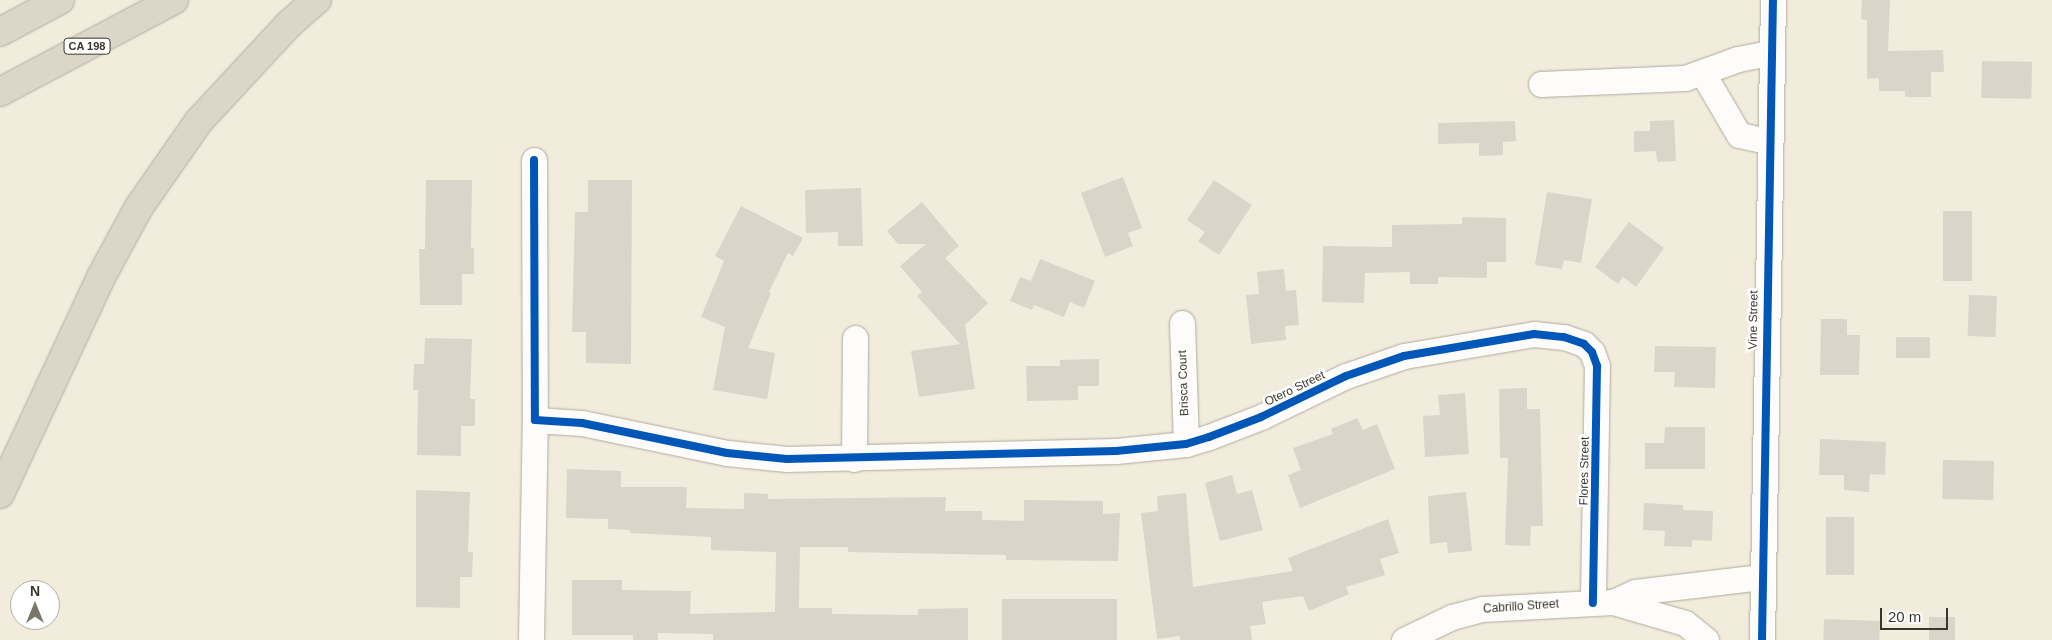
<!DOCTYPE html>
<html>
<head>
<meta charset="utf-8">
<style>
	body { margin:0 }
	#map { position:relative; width:2052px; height:640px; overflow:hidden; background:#f2ecdc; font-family:Arial,sans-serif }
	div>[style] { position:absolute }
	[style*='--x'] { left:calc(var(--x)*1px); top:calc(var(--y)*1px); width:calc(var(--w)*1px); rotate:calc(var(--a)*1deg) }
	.building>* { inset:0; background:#dad5c9; transform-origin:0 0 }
	.roads { filter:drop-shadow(0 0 1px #afab9e) drop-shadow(0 0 1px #afab9e) }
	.minor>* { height:25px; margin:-12.5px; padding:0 12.5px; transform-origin:12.5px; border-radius:12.5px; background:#fdfcfa }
	.highway>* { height:28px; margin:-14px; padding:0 14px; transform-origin:14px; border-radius:14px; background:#dad6c8 }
	.cycleway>* { height:8px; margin:-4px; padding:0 4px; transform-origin:4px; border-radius:4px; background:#0057b8 }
	span { translate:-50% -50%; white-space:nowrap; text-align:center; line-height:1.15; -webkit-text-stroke:5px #fff; paint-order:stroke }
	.shield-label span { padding:1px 4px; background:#fff; border:1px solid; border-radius:4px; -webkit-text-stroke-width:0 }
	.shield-label { font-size:11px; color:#3a362b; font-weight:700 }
	.street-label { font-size:12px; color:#3a362b }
	.north { position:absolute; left:10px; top:580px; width:50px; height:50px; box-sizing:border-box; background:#fff; border:1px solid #b0afaa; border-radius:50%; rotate:0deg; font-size:14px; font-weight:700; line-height:20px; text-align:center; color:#3a362b }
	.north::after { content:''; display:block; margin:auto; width:18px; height:22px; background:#7a7669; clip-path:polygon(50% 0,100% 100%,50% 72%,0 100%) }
	.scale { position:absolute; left:1880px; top:608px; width:68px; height:22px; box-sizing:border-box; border:2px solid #3a362b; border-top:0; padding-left:6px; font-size:15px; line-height:18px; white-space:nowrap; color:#3a362b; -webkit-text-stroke:4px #fff; paint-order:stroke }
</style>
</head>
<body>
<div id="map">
	<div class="building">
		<i style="clip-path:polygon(1862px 0,1890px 0,1888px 51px,1943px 50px,1944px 72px,1931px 72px,1931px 97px,1905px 97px,1905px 91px,1879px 91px,1879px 78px,1867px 79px,1867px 20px,1861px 19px)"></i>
		<i style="left:1982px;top:61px;width:50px;height:37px;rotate:1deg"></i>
		<i style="clip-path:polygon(1674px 120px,1676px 161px,1657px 162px,1656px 151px,1634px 152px,1634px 131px,1650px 131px,1650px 121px)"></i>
		<i style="clip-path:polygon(1515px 121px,1516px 141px,1503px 142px,1503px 155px,1479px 156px,1479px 143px,1438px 144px,1438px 123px)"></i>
		<i style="clip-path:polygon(1123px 177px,1142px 228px,1128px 233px,1133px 246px,1105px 257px,1081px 193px)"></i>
		<i style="clip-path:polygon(426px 180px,472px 180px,471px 248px,474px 248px,474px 274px,462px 274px,462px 305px,420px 305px,419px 249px,425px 249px)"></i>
		<i style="clip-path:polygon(588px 180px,632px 180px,631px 364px,586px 363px,586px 332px,572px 332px,575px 212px,588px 212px)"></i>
		<i style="clip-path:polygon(1214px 180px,1252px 205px,1219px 255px,1198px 241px,1205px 232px,1187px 220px)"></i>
		<i style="clip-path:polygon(861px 188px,863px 246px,838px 246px,838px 232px,806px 233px,805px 190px)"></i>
		<i style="clip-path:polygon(1547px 192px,1592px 199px,1581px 263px,1564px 260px,1562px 269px,1535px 265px)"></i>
		<i style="clip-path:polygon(922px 202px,959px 246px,945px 258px,988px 303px,965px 325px,975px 389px,919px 397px,911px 351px,960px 344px,917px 296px,922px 292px,900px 266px,926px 244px,898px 244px,887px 231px)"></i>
		<i style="clip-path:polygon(741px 206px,803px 238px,793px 256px,788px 253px,769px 292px,771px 293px,748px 348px,775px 353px,767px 399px,713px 390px,725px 327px,701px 317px,724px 261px,715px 256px)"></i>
		<i style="left:1943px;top:211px;width:29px;height:70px"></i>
		<i style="clip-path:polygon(1462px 217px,1506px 218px,1506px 262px,1487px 262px,1487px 278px,1438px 277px,1438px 284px,1410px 284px,1410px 272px,1365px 273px,1364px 303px,1322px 302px,1323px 246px,1392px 247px,1392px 225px,1462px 224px)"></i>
		<i style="clip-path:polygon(1629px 222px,1664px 248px,1636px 287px,1623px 277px,1618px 284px,1595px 267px)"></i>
		<i style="clip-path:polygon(1040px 259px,1095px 281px,1084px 308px,1070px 302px,1064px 317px,1034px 305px,1032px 310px,1010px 301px,1020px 277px,1031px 281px)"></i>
		<i style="clip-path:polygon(1284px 269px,1286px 291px,1296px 290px,1299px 325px,1285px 326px,1286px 340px,1251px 344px,1246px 295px,1259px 294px,1257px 272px)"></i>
		<i style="left:1969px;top:295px;width:28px;height:41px;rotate:2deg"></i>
		<i style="clip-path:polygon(1821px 319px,1847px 319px,1847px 335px,1860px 335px,1859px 375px,1820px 375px)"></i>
		<i style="left:1896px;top:337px;width:34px;height:21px"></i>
		<i style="clip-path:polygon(425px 338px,472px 339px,470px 399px,475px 399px,475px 426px,461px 426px,461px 456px,417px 455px,418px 390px,413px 390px,414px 364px,424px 364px)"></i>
		<i style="clip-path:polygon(1655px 346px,1716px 347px,1715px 388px,1674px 387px,1675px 372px,1654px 372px)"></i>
		<i style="clip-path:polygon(1099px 359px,1099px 386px,1078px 386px,1078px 400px,1027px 401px,1026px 366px,1060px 366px,1060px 360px)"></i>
		<i style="clip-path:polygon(1527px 388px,1527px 409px,1540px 409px,1543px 526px,1531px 526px,1530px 546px,1505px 545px,1508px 458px,1500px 458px,1499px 389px)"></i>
		<i style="clip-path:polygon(1465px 393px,1469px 454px,1425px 457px,1423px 416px,1440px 415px,1438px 395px)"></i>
		<i style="clip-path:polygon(1357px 418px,1363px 430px,1377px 424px,1395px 469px,1300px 508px,1288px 475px,1301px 470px,1293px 448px,1333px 434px,1331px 429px)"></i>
		<i style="clip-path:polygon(1665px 427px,1705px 427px,1705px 469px,1645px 469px,1645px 443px,1664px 443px)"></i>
		<i style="clip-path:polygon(1820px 439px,1886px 442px,1885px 475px,1870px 474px,1869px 492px,1844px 490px,1844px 475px,1819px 475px)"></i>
		<i style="left:1943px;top:460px;width:51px;height:39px;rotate:1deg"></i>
		<i style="clip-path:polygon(567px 469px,621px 471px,621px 487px,687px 487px,686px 508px,744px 509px,744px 493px,768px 494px,768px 499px,946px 497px,945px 511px,982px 511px,982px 520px,1024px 521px,1024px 500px,1103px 501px,1103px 514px,1120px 513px,1118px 561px,1006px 560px,1006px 555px,848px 552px,848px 547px,800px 547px,799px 608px,832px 608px,832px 614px,918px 615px,918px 609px,968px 608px,968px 640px,713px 640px,713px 634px,658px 633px,658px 640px,633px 640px,633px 635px,572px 635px,572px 580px,622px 580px,622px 590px,691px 591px,690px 614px,775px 612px,776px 552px,711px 550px,711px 537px,630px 533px,630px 530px,608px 529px,608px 519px,566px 518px)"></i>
		<i style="clip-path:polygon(1232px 475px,1237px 494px,1252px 490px,1263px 530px,1220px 541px,1205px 483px)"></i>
		<i style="clip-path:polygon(416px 490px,470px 492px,468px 552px,473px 552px,472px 577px,460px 577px,460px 608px,416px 607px)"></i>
		<i style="clip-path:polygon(1466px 492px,1472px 551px,1448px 553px,1447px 542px,1430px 544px,1428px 496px)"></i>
		<i style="clip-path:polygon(1186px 493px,1193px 587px,1293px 571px,1288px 558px,1388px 519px,1399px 553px,1380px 559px,1385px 575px,1346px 587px,1349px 594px,1309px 611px,1303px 596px,1262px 602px,1266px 624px,1250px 626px,1252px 640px,1180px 640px,1180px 636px,1157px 639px,1141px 513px,1158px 511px,1157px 496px)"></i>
		<i style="clip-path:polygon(1644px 503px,1683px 505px,1683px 510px,1713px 511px,1712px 541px,1692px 540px,1692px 547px,1664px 546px,1665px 531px,1643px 530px)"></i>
		<i style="left:1826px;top:517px;width:28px;height:58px"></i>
		<i style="left:1002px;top:599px;width:115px;height:41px"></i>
		<i style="left:1929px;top:617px;width:26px;height:23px"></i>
		<i style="left:1824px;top:619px;width:56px;height:21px;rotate:2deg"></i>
	</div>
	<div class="roads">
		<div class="minor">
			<i style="--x:1702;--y:72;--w:73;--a:59.6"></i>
			<i style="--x:1739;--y:135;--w:30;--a:12"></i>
			<i style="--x:1541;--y:84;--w:144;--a:-2.4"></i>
			<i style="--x:1685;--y:78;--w:56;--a:-19.7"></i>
			<i style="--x:1738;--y:59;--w:33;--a:-11"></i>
			<i style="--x:534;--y:160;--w:260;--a:89.8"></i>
			<i style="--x:535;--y:420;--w:47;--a:3.7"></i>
			<i style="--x:582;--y:423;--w:148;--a:11.7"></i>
			<i style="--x:727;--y:453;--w:60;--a:5.7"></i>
			<i style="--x:787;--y:459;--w:329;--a:-1.4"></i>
			<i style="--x:1116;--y:451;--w:70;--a:-5.7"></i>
			<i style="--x:1186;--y:444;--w:24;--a:-17"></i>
			<i style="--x:1209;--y:437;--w:56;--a:-21"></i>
			<i style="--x:1261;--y:417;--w:94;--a:-25.8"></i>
			<i style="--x:1346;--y:376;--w:61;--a:-19"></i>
			<i style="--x:1404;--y:356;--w:132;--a:-9.6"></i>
			<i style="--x:1534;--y:334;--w:30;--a:6"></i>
			<i style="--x:1564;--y:337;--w:21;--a:19"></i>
			<i style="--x:1584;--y:344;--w:11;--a:45"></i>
			<i style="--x:1592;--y:352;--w:15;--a:70"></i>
			<i style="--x:1597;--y:366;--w:237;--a:91"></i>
			<i style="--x:1182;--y:323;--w:121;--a:88.1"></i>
			<i style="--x:854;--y:459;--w:121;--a:-89.5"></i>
			<i style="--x:1613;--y:602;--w:24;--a:-24"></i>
			<i style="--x:1635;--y:592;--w:127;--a:-6.8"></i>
			<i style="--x:531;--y:640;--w:220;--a:-89"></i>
			<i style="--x:1404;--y:640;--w:53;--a:-25.6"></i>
			<i style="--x:1452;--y:617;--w:31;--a:-15"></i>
			<i style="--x:1482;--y:609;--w:131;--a:-3.1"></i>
			<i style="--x:1613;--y:602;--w:75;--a:16.3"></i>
			<i style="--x:1685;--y:623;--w:27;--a:39"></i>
			<i style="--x:1762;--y:640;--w:640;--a:-89.02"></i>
		</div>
		<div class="highway">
			<i style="--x:0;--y:32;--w:68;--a:-28.1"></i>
			<i style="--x:0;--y:92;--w:197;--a:-27.9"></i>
			<i style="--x:0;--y:494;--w:239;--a:-65"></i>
			<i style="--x:101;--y:277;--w:80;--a:-61.5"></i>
			<i style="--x:139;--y:207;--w:105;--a:-55.1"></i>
			<i style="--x:199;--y:121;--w:132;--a:-47.1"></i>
			<i style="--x:289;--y:24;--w:37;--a:-41"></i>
		</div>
	</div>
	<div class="cycleway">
		<i style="--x:534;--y:160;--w:260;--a:89.8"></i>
		<i style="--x:535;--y:420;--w:47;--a:3.7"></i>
		<i style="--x:582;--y:423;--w:148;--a:11.7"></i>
		<i style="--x:727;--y:453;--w:60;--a:5.7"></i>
		<i style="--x:787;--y:459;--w:329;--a:-1.4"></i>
		<i style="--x:1116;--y:451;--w:70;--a:-5.7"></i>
		<i style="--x:1186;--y:444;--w:24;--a:-17"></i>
		<i style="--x:1209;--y:437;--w:56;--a:-21"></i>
		<i style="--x:1261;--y:417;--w:94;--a:-25.8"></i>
		<i style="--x:1346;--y:376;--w:61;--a:-19"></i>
		<i style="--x:1404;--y:356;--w:132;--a:-9.6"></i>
		<i style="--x:1534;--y:334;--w:30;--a:6"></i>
		<i style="--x:1564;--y:337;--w:21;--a:19"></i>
		<i style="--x:1584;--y:344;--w:11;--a:45"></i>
		<i style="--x:1592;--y:352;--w:15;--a:70"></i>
		<i style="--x:1597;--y:366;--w:237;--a:91"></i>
		<i style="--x:1762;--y:640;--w:640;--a:-89.02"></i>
	</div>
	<div class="shield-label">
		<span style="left:87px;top:46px">CA 198</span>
	</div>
	<div class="street-label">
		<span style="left:1754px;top:320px;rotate:-89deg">Vine Street</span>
		<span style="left:1184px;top:383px;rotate:-92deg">Brisca Court</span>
		<span style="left:1295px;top:389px;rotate:-26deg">Otero Street</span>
		<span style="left:1585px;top:471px;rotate:-89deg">Flores Street</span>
		<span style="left:1521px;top:607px;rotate:-4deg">Cabrillo Street</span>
	</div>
	<div class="north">N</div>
	<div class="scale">20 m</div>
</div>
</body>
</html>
